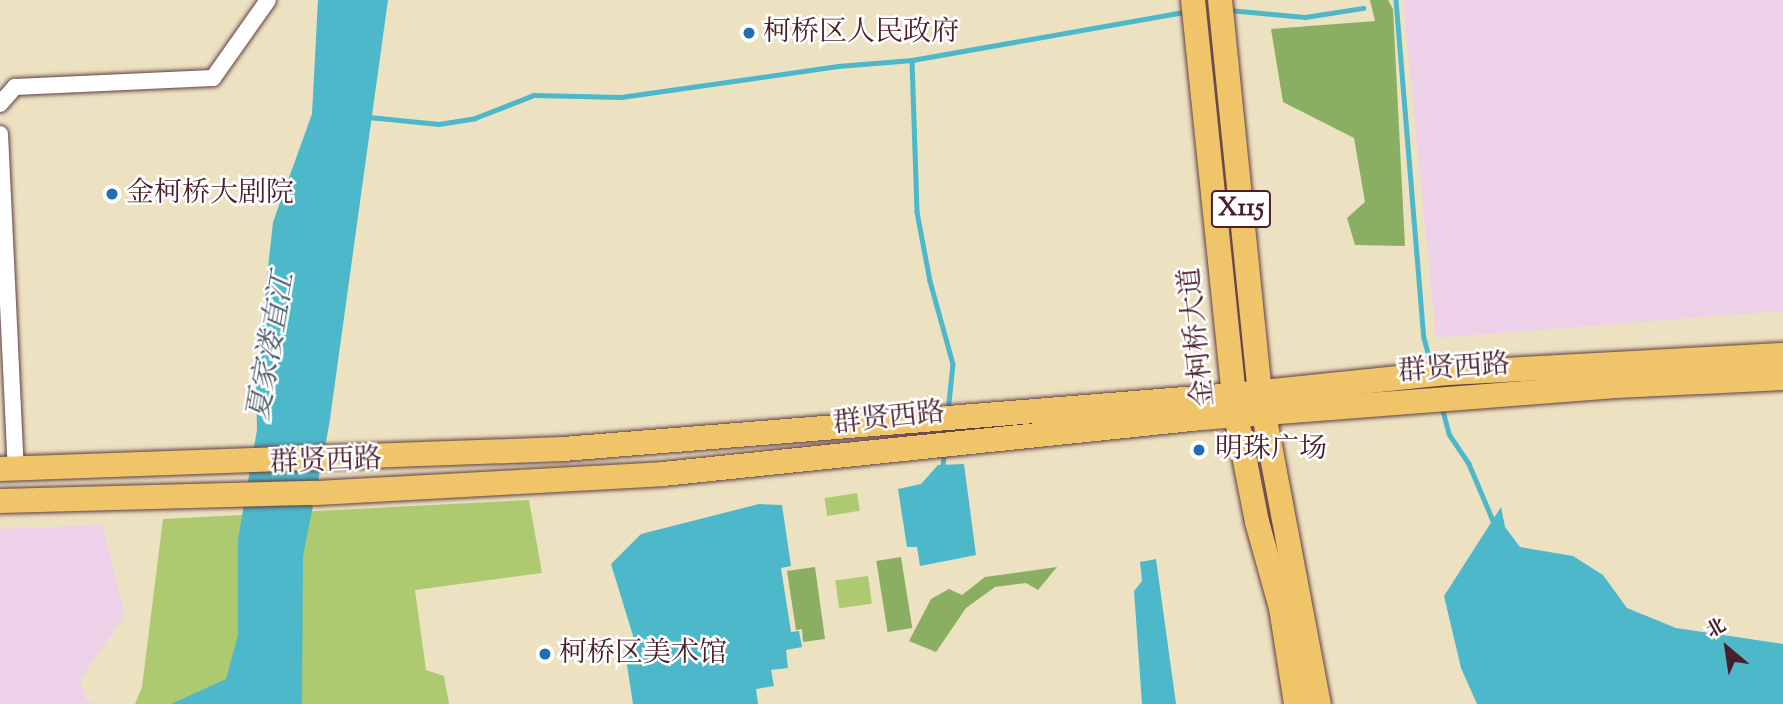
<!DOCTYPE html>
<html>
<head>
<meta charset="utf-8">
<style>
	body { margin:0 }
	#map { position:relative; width:1783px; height:704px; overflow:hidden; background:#ece2c1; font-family:"Sorts Mill Goudy","Noto Serif SC",serif }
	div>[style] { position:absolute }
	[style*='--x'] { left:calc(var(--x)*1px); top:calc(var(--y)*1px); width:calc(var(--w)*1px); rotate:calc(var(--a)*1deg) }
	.built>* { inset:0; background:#edd1e9 }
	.green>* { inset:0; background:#adca70; transform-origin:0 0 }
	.forest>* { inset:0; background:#8aae62; transform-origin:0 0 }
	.water>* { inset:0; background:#4cb8c9 }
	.stream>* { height:4.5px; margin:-2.25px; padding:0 2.25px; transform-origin:2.25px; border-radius:2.25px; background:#4cb8c9 }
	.roads { filter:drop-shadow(0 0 2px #623c42) drop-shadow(0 0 2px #623c42) }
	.street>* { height:16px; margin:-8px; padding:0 8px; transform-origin:8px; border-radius:8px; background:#fff }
	.primary>* { height:24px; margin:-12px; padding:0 12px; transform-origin:12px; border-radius:12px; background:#f0c469 }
	.dots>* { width:19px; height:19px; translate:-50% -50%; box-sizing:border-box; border:4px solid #fff; border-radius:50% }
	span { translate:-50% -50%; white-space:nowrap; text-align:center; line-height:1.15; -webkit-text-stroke:5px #fff; paint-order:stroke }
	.shield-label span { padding:2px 5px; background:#fff; border:2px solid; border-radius:5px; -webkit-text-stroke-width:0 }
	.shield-label { font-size:26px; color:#4a1f2b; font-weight:700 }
	.poi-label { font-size:28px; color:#4a1f2b }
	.left { translate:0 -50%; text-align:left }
	.street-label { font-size:28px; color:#4a1f2b }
	.water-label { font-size:30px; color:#4b5c6a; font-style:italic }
	.north { position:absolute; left:1692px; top:613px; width:70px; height:70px; -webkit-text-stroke:5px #fff; paint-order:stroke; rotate:331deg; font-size:19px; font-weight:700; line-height:28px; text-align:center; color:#4a1f2b }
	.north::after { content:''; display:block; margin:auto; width:24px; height:32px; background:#4a1f2b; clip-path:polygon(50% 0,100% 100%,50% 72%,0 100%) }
</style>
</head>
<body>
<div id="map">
	<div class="built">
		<i style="clip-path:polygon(1403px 0,1783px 0,1783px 311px,1436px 338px)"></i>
		<i style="clip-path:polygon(103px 525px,125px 615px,80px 680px,86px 700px,95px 704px,0 704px,0 529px)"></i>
	</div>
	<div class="green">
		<i style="left:857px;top:493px;width:18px;height:33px;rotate:81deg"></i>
		<i style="clip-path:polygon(529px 500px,542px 573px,415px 590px,426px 670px,444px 676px,449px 704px,135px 704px,142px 687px,163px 519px)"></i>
		<i style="left:868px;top:576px;width:28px;height:33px;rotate:82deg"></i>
	</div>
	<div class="forest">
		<i style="clip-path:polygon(1370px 0,1388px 0,1393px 9px,1405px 246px,1355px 245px,1347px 218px,1365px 202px,1354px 138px,1283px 102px,1271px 29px,1375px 21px)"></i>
		<i style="left:901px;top:557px;width:72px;height:25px;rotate:81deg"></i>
		<i style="clip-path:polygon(815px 567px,825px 639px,803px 642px,802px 629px,796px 630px,787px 571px)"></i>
		<i style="clip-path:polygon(1057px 567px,1038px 590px,1026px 583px,995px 587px,966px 608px,936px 652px,909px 641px,931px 599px,949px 589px,962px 595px,985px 577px)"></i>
	</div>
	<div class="water">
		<i style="clip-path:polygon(318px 0,388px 0,329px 426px,303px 556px,302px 704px,171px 704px,226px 679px,238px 635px,238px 539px,257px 430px,256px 378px,273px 222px,312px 114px)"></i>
		<i style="clip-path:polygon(964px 464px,976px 555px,920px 566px,917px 547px,907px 547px,898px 489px,921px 484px,938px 465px)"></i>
		<i style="clip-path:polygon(759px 504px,782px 505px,791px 566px,781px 568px,791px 632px,799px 631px,802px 647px,786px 650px,788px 668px,771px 670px,774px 686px,756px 689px,758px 704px,633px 704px,625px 652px,634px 639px,611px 564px,641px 534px)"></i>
		<i style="clip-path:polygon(1501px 507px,1505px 527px,1520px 547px,1573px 556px,1603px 575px,1627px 608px,1676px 628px,1783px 644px,1783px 704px,1477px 704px,1461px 668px,1444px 596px)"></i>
		<i style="clip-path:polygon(1156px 559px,1176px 704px,1142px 704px,1134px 591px,1142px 581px,1140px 562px)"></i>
	</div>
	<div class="stream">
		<i style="--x:1396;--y:0;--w:339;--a:85.3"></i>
		<i style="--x:1424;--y:338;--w:31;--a:75"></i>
		<i style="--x:1229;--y:10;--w:76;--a:5.3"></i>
		<i style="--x:1305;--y:17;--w:59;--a:-8.8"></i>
		<i style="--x:912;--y:60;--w:152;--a:88.1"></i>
		<i style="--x:917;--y:212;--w:70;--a:79.3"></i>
		<i style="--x:930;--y:281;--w:86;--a:74.5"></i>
		<i style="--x:953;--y:364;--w:48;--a:95.9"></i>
		<i style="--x:369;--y:117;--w:70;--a:5.7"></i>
		<i style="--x:439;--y:124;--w:36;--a:-9"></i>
		<i style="--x:475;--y:118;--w:63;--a:-21.3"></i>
		<i style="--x:534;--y:95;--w:87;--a:1.3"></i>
		<i style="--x:621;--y:97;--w:219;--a:-8.1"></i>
		<i style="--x:838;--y:66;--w:74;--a:-4.6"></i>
		<i style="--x:912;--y:60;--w:277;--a:-10"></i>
		<i style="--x:1442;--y:407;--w:28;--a:75"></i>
		<i style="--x:1449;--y:434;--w:36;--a:56"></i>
		<i style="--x:1469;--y:464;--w:64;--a:67"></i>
		<i style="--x:942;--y:471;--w:19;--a:-84"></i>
	</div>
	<div class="roads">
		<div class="street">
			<i style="--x:0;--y:104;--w:23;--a:-49"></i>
			<i style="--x:15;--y:87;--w:198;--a:-2.6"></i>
			<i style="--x:213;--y:78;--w:95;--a:-54.8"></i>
			<i style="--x:0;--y:134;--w:334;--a:87.3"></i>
		</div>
		<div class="primary">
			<i style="--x:1193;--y:0;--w:417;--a:84.1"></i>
			<i style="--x:1236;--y:415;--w:109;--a:78.9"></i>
			<i style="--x:1257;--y:522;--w:89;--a:74.4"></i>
			<i style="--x:1281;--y:608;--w:97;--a:81.1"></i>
			<i style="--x:1220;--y:0;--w:395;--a:84.2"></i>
			<i style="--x:1260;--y:393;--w:317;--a:79.3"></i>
			<i style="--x:0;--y:469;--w:563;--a:-2.03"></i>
			<i style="--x:563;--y:449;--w:673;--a:-4.6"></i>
			<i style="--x:1234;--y:395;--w:214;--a:-5.9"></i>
			<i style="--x:1447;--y:373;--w:336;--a:-3.1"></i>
			<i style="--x:0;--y:501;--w:315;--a:-1.5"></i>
			<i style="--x:315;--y:493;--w:349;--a:-3.1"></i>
			<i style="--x:663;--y:474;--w:541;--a:-5.94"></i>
			<i style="--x:1201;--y:418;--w:416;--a:-4.4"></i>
			<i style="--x:1616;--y:386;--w:167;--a:-2.7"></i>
		</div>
	</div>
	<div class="dots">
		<i style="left:749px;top:33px;background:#1f6fb2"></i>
		<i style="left:112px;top:194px;background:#1f6fb2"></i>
		<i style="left:1199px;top:450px;background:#1f6fb2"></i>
		<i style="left:545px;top:654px;background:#1f6fb2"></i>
	</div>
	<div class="shield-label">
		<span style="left:1241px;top:209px">X115</span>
	</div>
	<div class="poi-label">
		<span class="left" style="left:763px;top:33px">柯桥区人民政府</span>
		<span class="left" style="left:126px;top:194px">金柯桥大剧院</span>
		<span class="left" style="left:1215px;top:450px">明珠广场</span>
		<span class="left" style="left:559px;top:654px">柯桥区美术馆</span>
	</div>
	<div class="street-label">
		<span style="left:1198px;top:337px;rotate:-96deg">金柯桥大道</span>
		<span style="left:1454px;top:369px;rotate:-4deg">群贤西路</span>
		<span style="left:889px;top:419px;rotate:-6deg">群贤西路</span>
		<span style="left:326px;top:462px;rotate:-2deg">群贤西路</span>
	</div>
	<div class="water-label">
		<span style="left:273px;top:347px;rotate:-80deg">夏家溇直江</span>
	</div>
	<div class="north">北</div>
</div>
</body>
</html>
